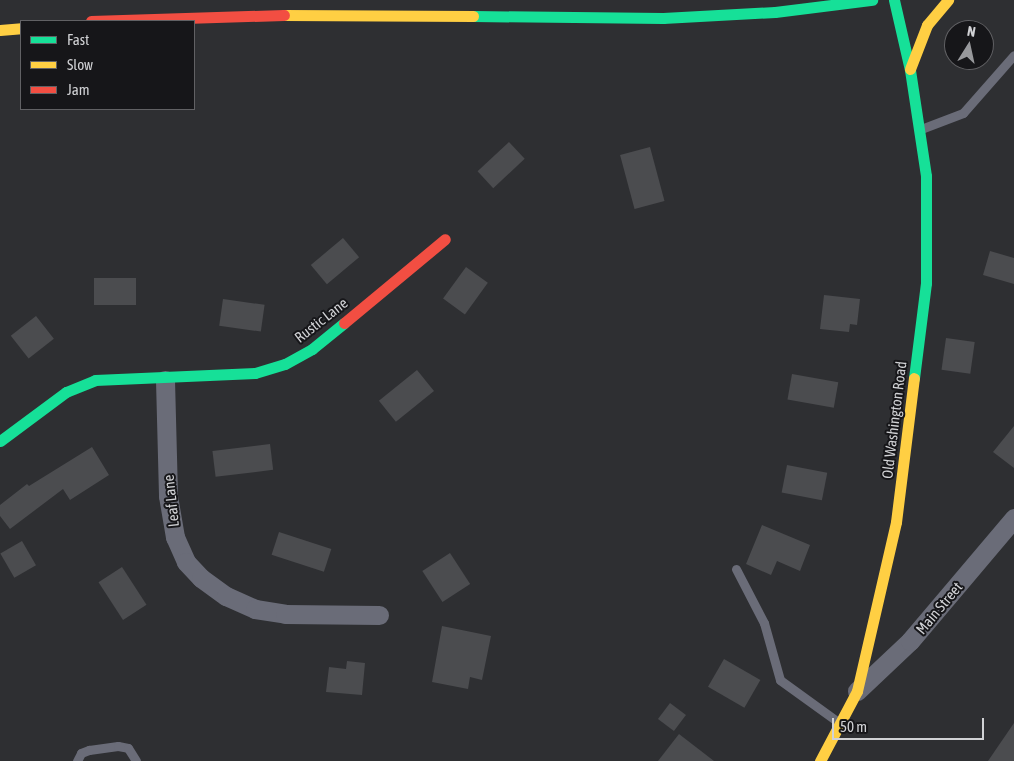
<!DOCTYPE html>
<html>
<head>
<meta charset="utf-8">
<style>
	body { margin:0 }
	#map { position:relative; width:1014px; height:761px; overflow:hidden; background:#2e2f32; font-family:"Asap Condensed",sans-serif }
	div>[style] { position:absolute }
	[style*='--x'] { left:calc(var(--x)*1px); top:calc(var(--y)*1px); width:calc(var(--w)*1px); rotate:calc(var(--a)*1deg) }
	.building>* { inset:0; background:#4b4c4f; transform-origin:0 0 }
	.lane>* { height:9px; margin:-4.5px; padding:0 4.5px; transform-origin:4.5px; border-radius:4.5px; background:#6a6c78 }
	.street>* { height:19px; margin:-9.5px; padding:0 9.5px; transform-origin:9.5px; border-radius:9.5px; background:#6a6c78 }
	.fast>* { height:11px; margin:-5.5px; padding:0 5.5px; transform-origin:5.5px; border-radius:5.5px; background:#16e098 }
	.slow>* { height:11px; margin:-5.5px; padding:0 5.5px; transform-origin:5.5px; border-radius:5.5px; background:#ffcf43 }
	.jam>* { height:11px; margin:-5.5px; padding:0 5.5px; transform-origin:5.5px; border-radius:5.5px; background:#f24e42 }
	span { translate:-50% -50%; white-space:nowrap; text-align:center; line-height:1.15; -webkit-text-stroke:4px #161619; paint-order:stroke }
	.street-label { font-size:15px; color:#d1d2d5 }
	.legend { position:absolute; left:20px; top:20px; width:175px; height:90px; box-sizing:border-box; background:#161619; border:1px solid #616164; margin:0; padding:6px 9px; list-style:none; font-size:15px; color:#d1d2d5 }
	.legend li { display:flex; align-items:center; gap:10px; height:25px }
	.legend b { width:25px; border:1px solid #616164 }
	.north { position:absolute; left:944px; top:20px; width:50px; height:50px; box-sizing:border-box; background:#161619; border:1px solid #616164; border-radius:50%; rotate:10deg; font-size:14px; font-weight:700; line-height:20px; text-align:center; color:#d1d2d5 }
	.north::after { content:''; display:block; margin:auto; width:18px; height:22px; background:#98999c; clip-path:polygon(50% 0,100% 100%,50% 72%,0 100%) }
	.scale { position:absolute; left:832px; top:718px; width:152px; height:22px; box-sizing:border-box; border:2px solid #d1d2d5; border-top:0; padding-left:6px; font-size:15px; line-height:18px; white-space:nowrap; color:#d1d2d5; -webkit-text-stroke:4px #161619; paint-order:stroke }
</style>
</head>
<body>
<div id="map">
	<div class="building">
		<i style="left:509px;top:142px;width:23px;height:43px;rotate:47deg"></i>
		<i style="left:650px;top:147px;width:56px;height:31px;rotate:75deg"></i>
		<i style="left:343px;top:238px;width:25px;height:42px;rotate:50deg"></i>
		<i style="clip-path:polygon(990px 251px,1014px 258px,1014px 284px,983px 275px)"></i>
		<i style="left:466px;top:267px;width:27px;height:39px;rotate:36deg"></i>
		<i style="left:136px;top:278px;width:27px;height:42px;rotate:90deg"></i>
		<i style="clip-path:polygon(824px 295px,860px 299px,857px 325px,850px 324px,849px 332px,820px 329px)"></i>
		<i style="left:223px;top:299px;width:42px;height:27px;rotate:8deg"></i>
		<i style="left:36px;top:316px;width:29px;height:32px;rotate:52deg"></i>
		<i style="left:946px;top:338px;width:29px;height:32px;rotate:8deg"></i>
		<i style="left:417px;top:370px;width:27px;height:49px;rotate:51deg"></i>
		<i style="left:792px;top:374px;width:47px;height:26px;rotate:10deg"></i>
		<i style="clip-path:polygon(1014px 426px,1014px 468px,993px 452px)"></i>
		<i style="left:270px;top:444px;width:26px;height:58px;rotate:83deg"></i>
		<i style="clip-path:polygon(92px 447px,109px 475px,70px 500px,63px 489px,10px 529px,0 516px,0 505px,27px 484px,29px 486px)"></i>
		<i style="left:787px;top:465px;width:41px;height:28px;rotate:11deg"></i>
		<i style="clip-path:polygon(762px 525px,810px 545px,800px 571px,777px 561px,771px 575px,746px 564px)"></i>
		<i style="left:279px;top:532px;width:55px;height:24px;rotate:18deg"></i>
		<i style="left:22px;top:541px;width:28px;height:25px;rotate:60deg"></i>
		<i style="left:450px;top:553px;width:37px;height:33px;rotate:57deg"></i>
		<i style="left:122px;top:567px;width:45px;height:28px;rotate:57deg"></i>
		<i style="clip-path:polygon(442px 626px,491px 636px,482px 680px,470px 677px,468px 689px,432px 682px)"></i>
		<i style="left:724px;top:659px;width:42px;height:32px;rotate:30deg"></i>
		<i style="clip-path:polygon(347px 661px,365px 663px,362px 695px,326px 692px,329px 667px,346px 669px)"></i>
		<i style="left:670px;top:703px;width:20px;height:20px;rotate:37deg"></i>
		<i style="clip-path:polygon(1014px 723px,1014px 761px,988px 761px)"></i>
		<i style="clip-path:polygon(679px 734px,714px 761px,658px 761px)"></i>
	</div>
	<div class="lane">
		<i style="--x:921;--y:129;--w:45;--a:-20.9"></i>
		<i style="--x:963;--y:113;--w:77;--a:-48.7"></i>
		<i style="--x:736;--y:569;--w:61;--a:62.6"></i>
		<i style="--x:764;--y:623;--w:59;--a:74.3"></i>
		<i style="--x:780;--y:680;--w:72;--a:35.9"></i>
		<i style="--x:77;--y:761;--w:9;--a:-63"></i>
		<i style="--x:81;--y:753;--w:9;--a:-21"></i>
		<i style="--x:89;--y:750;--w:29;--a:-8"></i>
		<i style="--x:118;--y:746;--w:10;--a:11"></i>
		<i style="--x:128;--y:748;--w:15;--a:58"></i>
	</div>
	<div class="street">
		<i style="--x:165;--y:380;--w:116;--a:88.5"></i>
		<i style="--x:168;--y:496;--w:42;--a:80.3"></i>
		<i style="--x:175;--y:537;--w:27;--a:66"></i>
		<i style="--x:186;--y:562;--w:22;--a:47"></i>
		<i style="--x:201;--y:578;--w:31;--a:36"></i>
		<i style="--x:226;--y:596;--w:32;--a:24"></i>
		<i style="--x:255;--y:609;--w:30;--a:9"></i>
		<i style="--x:285;--y:614;--w:94;--a:0.6"></i>
		<i style="--x:857;--y:691;--w:73;--a:-43.3"></i>
		<i style="--x:910;--y:641;--w:161;--a:-49.8"></i>
	</div>
	<div class="fast">
		<i style="--x:894;--y:0;--w:72;--a:77.1"></i>
		<i style="--x:910;--y:70;--w:107;--a:81.4"></i>
		<i style="--x:926;--y:176;--w:107;--a:90"></i>
		<i style="--x:926;--y:283;--w:96;--a:97.2"></i>
		<i style="--x:473;--y:16;--w:190;--a:0.6"></i>
		<i style="--x:663;--y:18;--w:112;--a:-3.1"></i>
		<i style="--x:775;--y:12;--w:98;--a:-7.1"></i>
		<i style="--x:0;--y:441;--w:82;--a:-36.6"></i>
		<i style="--x:66;--y:392;--w:31;--a:-22"></i>
		<i style="--x:95;--y:380;--w:160;--a:-2.5"></i>
		<i style="--x:255;--y:373;--w:31;--a:-17"></i>
		<i style="--x:285;--y:364;--w:31;--a:-29"></i>
		<i style="--x:312;--y:349;--w:41;--a:-39.1"></i>
	</div>
	<div class="slow">
		<i style="--x:284;--y:15;--w:189;--a:0.3"></i>
		<i style="--x:0;--y:30;--w:21;--a:-5"></i>
		<i style="--x:910;--y:69;--w:47;--a:-68.9"></i>
		<i style="--x:927;--y:25;--w:33;--a:-50"></i>
		<i style="--x:820;--y:761;--w:79;--a:-62.1"></i>
		<i style="--x:857;--y:691;--w:173;--a:-77"></i>
		<i style="--x:896;--y:522;--w:145;--a:-82.9"></i>
	</div>
	<div class="jam">
		<i style="--x:91;--y:21;--w:193;--a:-1.8"></i>
		<i style="--x:344;--y:323;--w:131;--a:-39.7"></i>
	</div>
	<div class="street-label">
		<span style="left:321px;top:320px;rotate:-38deg">Rustic Lane</span>
		<span style="left:894px;top:420px;rotate:-83deg">Old Washington Road</span>
		<span style="left:171px;top:501px;rotate:-96deg">Leaf Lane</span>
		<span style="left:939px;top:608px;rotate:-50deg">Main Street</span>
	</div>
	<ul class="legend">
	<li><b style="height:6px;background:#16e098"></b>Fast</li>
	<li><b style="height:6px;background:#ffcf43"></b>Slow</li>
	<li><b style="height:6px;background:#f24e42"></b>Jam</li>
	</ul>
	<div class="north">N</div>
	<div class="scale">50 m</div>
</div>
</body>
</html>
